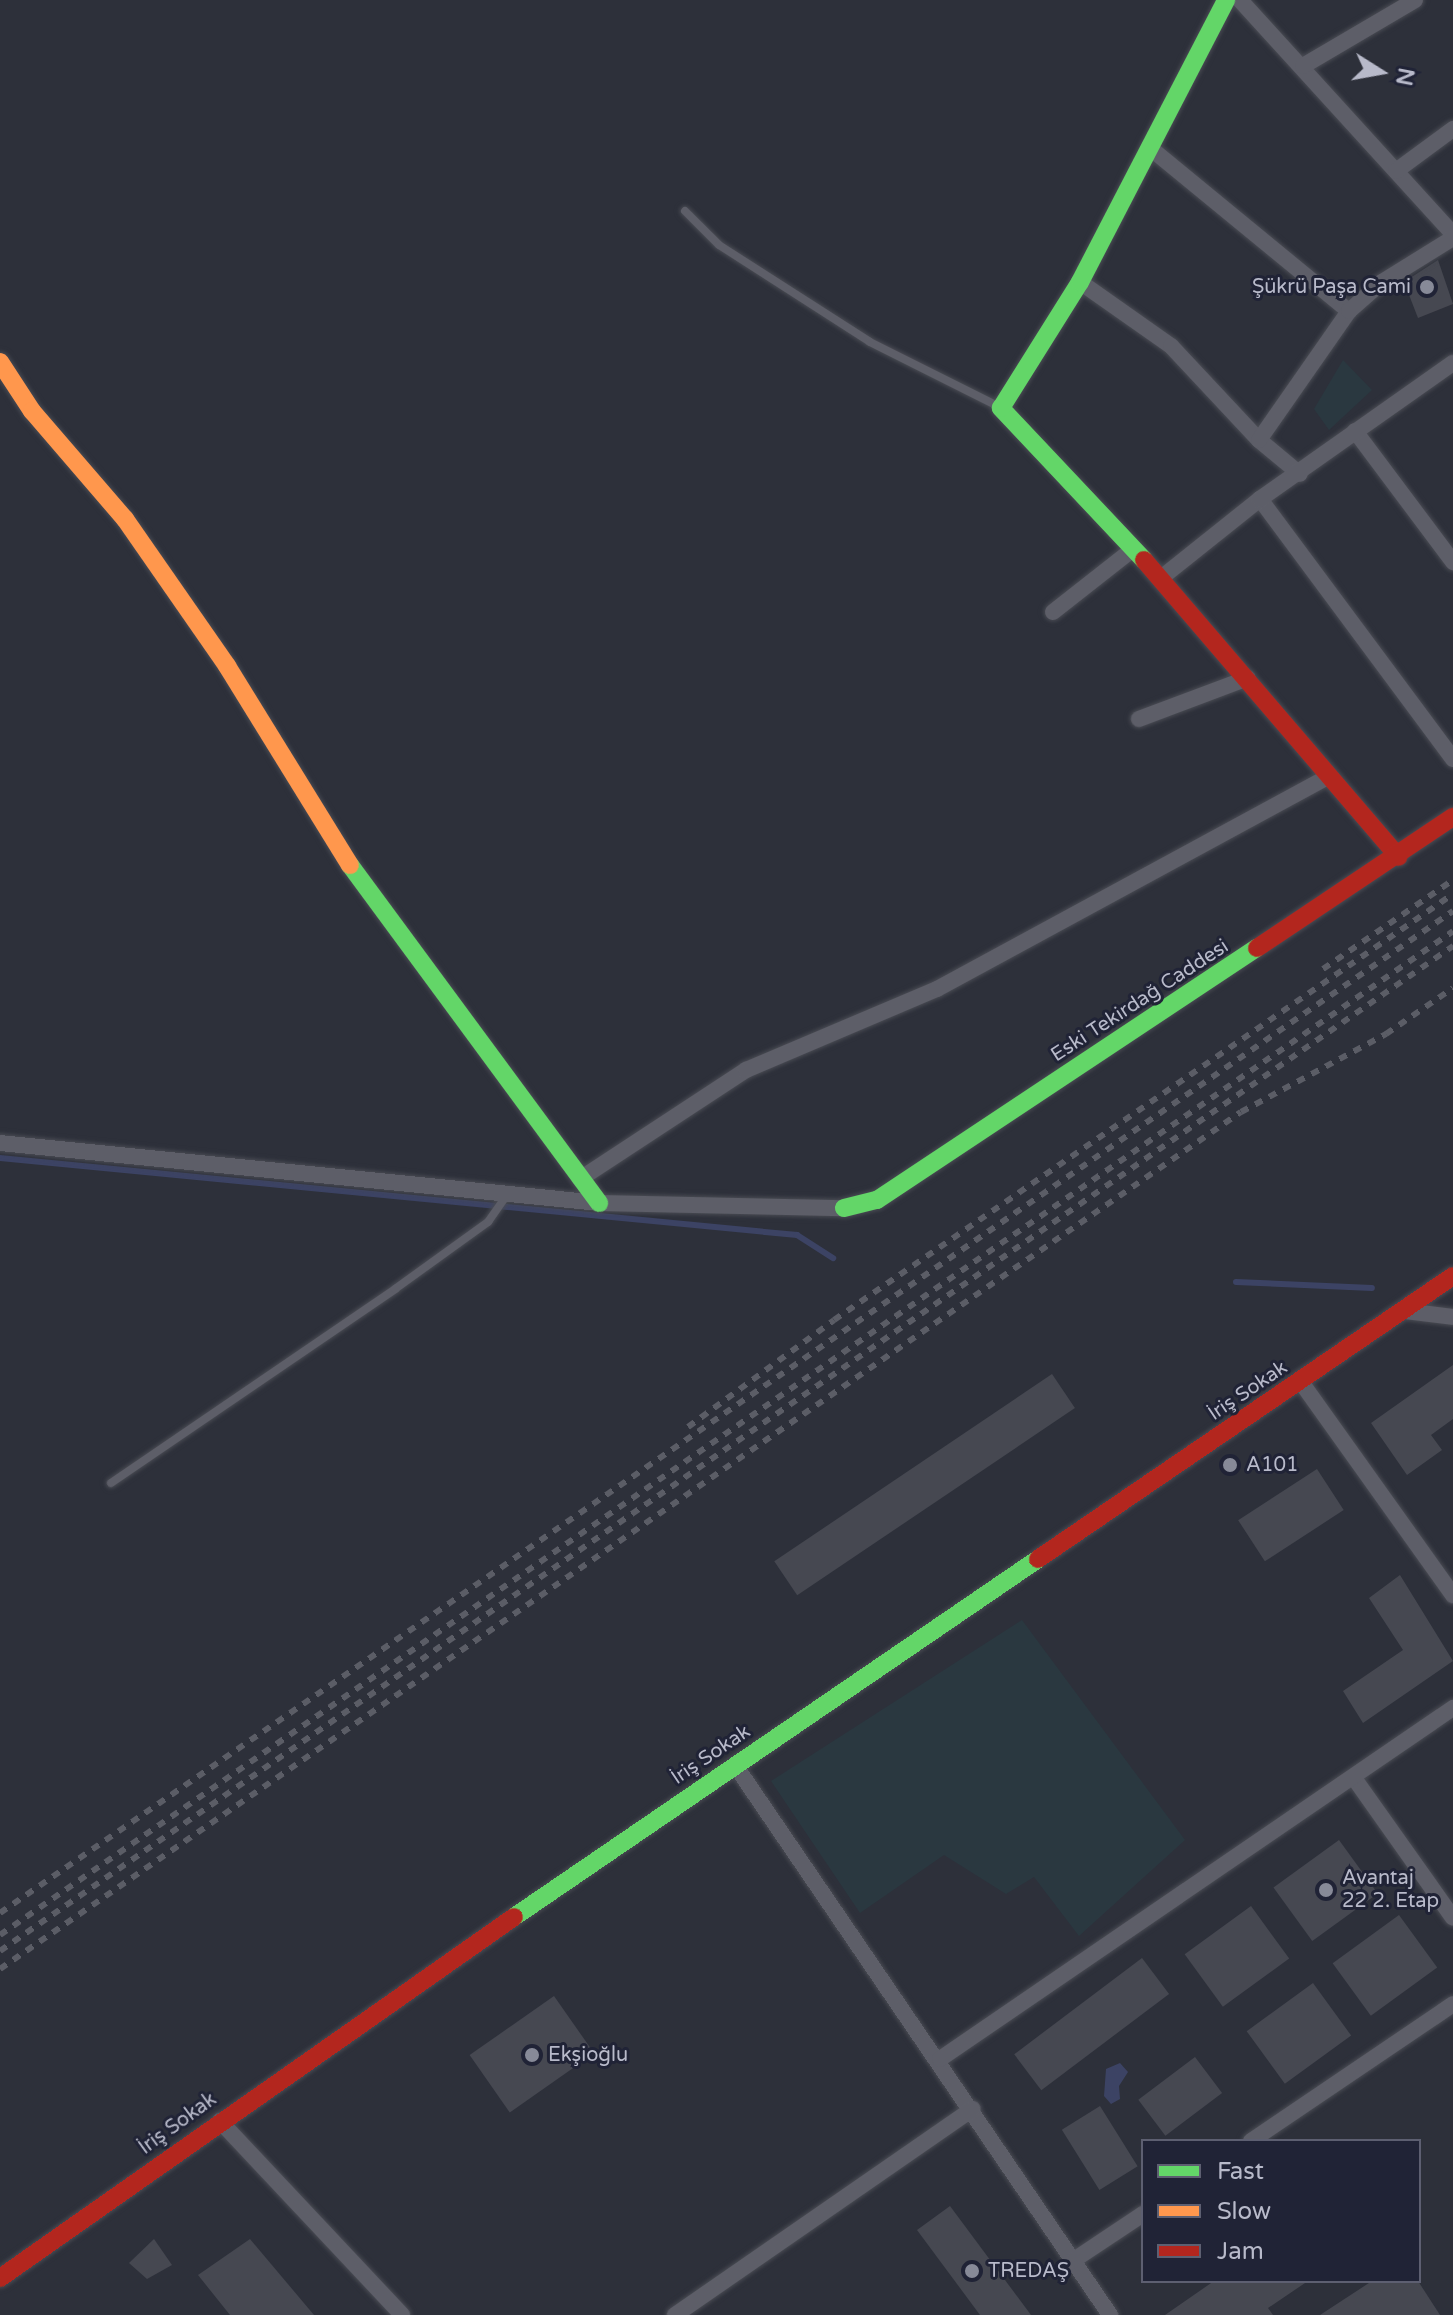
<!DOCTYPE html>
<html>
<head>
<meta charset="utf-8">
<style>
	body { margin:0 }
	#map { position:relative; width:1453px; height:2315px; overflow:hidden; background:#2d303a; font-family:"Varela Round",sans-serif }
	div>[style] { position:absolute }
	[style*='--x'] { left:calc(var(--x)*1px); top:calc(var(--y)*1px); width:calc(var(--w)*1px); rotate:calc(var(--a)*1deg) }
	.green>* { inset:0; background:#2a3840 }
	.water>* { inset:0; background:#3c4364 }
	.stream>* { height:6px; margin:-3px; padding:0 3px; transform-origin:3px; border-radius:3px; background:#3c4364 }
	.building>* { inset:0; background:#464851; transform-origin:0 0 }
	.roads { filter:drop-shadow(0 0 2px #494b53) drop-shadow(0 0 2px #494b53) }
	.lane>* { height:8px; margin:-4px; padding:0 4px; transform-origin:4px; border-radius:4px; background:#5d5e68 }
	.street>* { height:16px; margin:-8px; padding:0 8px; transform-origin:8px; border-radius:8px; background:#5d5e68 }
	.fast>* { height:18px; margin:-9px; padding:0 9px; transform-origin:9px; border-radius:9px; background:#63d668 }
	.slow>* { height:18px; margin:-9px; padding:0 9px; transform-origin:9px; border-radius:9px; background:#ff974d }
	.jam>* { height:18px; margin:-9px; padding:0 9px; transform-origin:9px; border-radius:9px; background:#b3261e }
	.rail>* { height:6px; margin-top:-3px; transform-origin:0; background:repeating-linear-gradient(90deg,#5b5d66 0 8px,transparent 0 16px) }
	.dots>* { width:22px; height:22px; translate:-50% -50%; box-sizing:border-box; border:4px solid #202336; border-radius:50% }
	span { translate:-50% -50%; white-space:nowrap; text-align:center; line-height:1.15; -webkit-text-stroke:6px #202336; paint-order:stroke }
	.poi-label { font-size:20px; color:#b8baca }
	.right { translate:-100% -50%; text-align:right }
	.left { translate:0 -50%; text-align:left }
	.street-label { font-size:20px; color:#b8baca }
	.legend { position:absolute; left:1141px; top:2139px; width:280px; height:144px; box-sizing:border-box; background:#202336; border:2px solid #5d5f71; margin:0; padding:10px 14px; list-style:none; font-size:24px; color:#b8baca }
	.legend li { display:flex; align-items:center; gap:16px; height:40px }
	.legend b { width:40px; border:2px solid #5d5f71 }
	.north { position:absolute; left:1341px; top:32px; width:80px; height:80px; -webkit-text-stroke:6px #202336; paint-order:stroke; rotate:101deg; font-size:22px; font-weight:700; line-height:32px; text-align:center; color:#b8baca }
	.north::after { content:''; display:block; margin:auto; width:28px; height:36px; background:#b8baca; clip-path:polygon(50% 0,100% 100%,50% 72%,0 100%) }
</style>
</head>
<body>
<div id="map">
	<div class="green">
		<i style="clip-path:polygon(1343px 360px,1372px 390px,1329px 430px,1314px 409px)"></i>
		<i style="clip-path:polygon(1022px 1620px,1185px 1840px,1079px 1936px,1034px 1877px,1006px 1894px,944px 1855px,860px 1913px,771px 1781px)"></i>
	</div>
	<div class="water">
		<i style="clip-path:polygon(1120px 2063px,1128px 2072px,1119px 2086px,1120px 2099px,1111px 2104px,1104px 2096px,1106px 2069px)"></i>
	</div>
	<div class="stream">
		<i style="--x:0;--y:1158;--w:801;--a:5.52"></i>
		<i style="--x:797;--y:1235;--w:43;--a:32.6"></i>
		<i style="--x:1236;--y:1282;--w:136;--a:2.5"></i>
	</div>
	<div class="building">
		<i style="clip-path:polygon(1438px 260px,1453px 304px,1418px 318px,1404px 282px)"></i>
		<i style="clip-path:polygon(1453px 1365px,1453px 1419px,1431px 1435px,1442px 1450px,1407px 1475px,1371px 1423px)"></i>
		<i style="left:1052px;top:1374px;width:41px;height:335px;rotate:56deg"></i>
		<i style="left:1317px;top:1469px;width:49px;height:94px;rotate:57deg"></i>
		<i style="clip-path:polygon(1400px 1575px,1453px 1661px,1363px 1723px,1343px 1691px,1403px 1650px,1369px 1598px)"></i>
		<i style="left:1339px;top:1840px;width:66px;height:81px;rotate:54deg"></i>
		<i style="left:1251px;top:1906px;width:65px;height:82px;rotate:54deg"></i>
		<i style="left:1399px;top:1915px;width:65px;height:82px;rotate:54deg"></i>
		<i style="left:1142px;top:1958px;width:45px;height:160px;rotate:53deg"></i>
		<i style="left:1313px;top:1983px;width:65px;height:82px;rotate:54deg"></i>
		<i style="left:554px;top:1996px;width:70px;height:103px;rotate:55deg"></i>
		<i style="left:1195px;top:2057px;width:45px;height:71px;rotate:53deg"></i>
		<i style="left:1100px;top:2106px;width:71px;height:45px;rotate:58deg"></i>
		<i style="clip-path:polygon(950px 2206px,1031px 2315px,980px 2315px,917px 2230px)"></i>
		<i style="clip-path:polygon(154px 2239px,172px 2265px,147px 2279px,129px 2263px)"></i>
		<i style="clip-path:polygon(250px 2239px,314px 2315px,230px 2315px,198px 2275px)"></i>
		<i style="clip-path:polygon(1214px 2281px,1308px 2281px,1268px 2308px,1273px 2315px,1165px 2315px)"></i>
		<i style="clip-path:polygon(1372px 2281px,1418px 2281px,1440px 2315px,1320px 2315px)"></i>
	</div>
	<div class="roads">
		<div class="lane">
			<i style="--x:685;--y:211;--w:48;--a:45"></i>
			<i style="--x:719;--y:245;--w:179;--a:32.7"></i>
			<i style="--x:870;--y:342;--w:143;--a:26.6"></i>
			<i style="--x:111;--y:1483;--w:344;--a:-34.3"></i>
			<i style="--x:395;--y:1289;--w:115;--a:-35.8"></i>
			<i style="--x:488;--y:1222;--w:33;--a:-55"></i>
		</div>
		<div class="street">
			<i style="--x:1240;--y:0;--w:316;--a:47.7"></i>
			<i style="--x:1303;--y:66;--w:130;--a:-30.5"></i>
			<i style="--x:1149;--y:147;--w:259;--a:39.4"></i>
			<i style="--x:1396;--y:171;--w:71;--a:-36.4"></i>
			<i style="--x:1080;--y:282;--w:111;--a:35.1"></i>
			<i style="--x:1171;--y:346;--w:129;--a:46.9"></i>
			<i style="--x:1259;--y:440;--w:53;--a:39.7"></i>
			<i style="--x:1355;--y:431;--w:164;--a:53.2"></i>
			<i style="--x:1259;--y:440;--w:157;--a:-55.1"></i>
			<i style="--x:1349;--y:311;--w:44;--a:-41.3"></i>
			<i style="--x:1382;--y:282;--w:84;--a:-31.8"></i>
			<i style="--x:1260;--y:499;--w:324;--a:53.4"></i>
			<i style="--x:1161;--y:578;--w:127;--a:-38.6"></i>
			<i style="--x:1260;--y:499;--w:236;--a:-35.2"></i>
			<i style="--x:1053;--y:612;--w:102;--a:-38.2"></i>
			<i style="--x:1139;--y:719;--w:116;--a:-20.6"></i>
			<i style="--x:0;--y:1143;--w:602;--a:5.72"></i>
			<i style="--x:599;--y:1203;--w:245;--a:1.2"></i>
			<i style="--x:580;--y:1179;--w:199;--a:-33.3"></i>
			<i style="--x:746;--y:1070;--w:207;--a:-23"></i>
			<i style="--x:937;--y:989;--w:445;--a:-28.5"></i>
			<i style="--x:1405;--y:1311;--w:48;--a:7.1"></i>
			<i style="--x:1301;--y:1382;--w:262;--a:54.5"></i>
			<i style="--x:735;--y:1765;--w:666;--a:55.71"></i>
			<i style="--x:1354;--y:1778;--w:171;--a:54.7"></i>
			<i style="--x:940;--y:2059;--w:622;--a:-34.38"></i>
			<i style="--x:220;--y:2121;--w:266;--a:46.8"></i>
			<i style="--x:1251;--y:2141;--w:244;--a:-34.1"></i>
			<i style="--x:1074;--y:2260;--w:83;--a:-33.7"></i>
			<i style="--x:675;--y:2315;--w:362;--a:-34.7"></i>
		</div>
		<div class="fast">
			<i style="--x:1144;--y:560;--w:209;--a:-133.3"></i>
			<i style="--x:1001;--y:408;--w:149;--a:-57.9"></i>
			<i style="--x:1080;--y:282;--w:318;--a:-62.6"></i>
			<i style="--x:350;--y:865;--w:420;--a:53.6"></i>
			<i style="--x:844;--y:1208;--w:34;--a:-14"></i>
			<i style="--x:877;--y:1200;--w:456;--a:-33.6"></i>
			<i style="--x:514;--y:1917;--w:635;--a:-34.34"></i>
		</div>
		<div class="slow">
			<i style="--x:0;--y:362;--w:59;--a:56.9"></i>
			<i style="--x:32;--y:411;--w:143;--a:49.3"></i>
			<i style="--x:125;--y:519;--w:179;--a:55.2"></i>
			<i style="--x:227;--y:666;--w:234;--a:58.3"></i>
		</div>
		<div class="jam">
			<i style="--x:1144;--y:560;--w:391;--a:49.4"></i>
			<i style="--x:1257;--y:948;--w:236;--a:-33.8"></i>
			<i style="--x:1038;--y:1559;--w:502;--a:-34.29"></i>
			<i style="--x:0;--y:2278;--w:628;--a:-35.08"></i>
		</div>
	</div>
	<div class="rail">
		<i style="--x:1323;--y:969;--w:158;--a:-34.4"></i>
		<i style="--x:688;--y:1427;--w:181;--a:-36.2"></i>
		<i style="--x:834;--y:1320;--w:751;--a:-34.54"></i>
		<i style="--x:0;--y:1913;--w:1765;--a:-34.59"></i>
		<i style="--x:0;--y:1935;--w:1766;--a:-34.64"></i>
		<i style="--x:0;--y:1951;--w:1767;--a:-34.67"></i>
		<i style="--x:0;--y:1969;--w:1508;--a:-34.63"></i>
		<i style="--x:1241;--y:1112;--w:165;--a:-28.3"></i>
		<i style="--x:1386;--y:1034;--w:81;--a:-34.5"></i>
	</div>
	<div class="dots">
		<i style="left:1427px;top:287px;background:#878a98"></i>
		<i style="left:1230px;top:1465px;background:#878a98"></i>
		<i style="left:1326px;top:1890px;background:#878a98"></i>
		<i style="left:532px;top:2055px;background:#878a98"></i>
		<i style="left:972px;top:2271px;background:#878a98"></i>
	</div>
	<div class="poi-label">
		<span class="right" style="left:1411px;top:287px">Şükrü Paşa Cami</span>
		<span class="left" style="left:1246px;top:1465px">A101</span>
		<span class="left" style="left:1342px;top:1890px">Avantaj<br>22 2. Etap</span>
		<span class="left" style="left:548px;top:2055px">Ekşioğlu</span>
		<span class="left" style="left:988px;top:2271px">TREDAŞ</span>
	</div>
	<div class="street-label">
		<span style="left:1140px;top:1001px;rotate:-33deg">Eski Tekirdağ Caddesi</span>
		<span style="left:1248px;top:1391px;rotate:-34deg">İriş Sokak</span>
		<span style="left:711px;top:1755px;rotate:-34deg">İriş Sokak</span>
		<span style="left:178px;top:2124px;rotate:-36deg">İriş Sokak</span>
	</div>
	<ul class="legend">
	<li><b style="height:10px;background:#63d668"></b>Fast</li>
	<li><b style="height:10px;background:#ff974d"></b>Slow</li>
	<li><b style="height:10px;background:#b3261e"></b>Jam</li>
	</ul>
	<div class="north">N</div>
</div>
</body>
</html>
